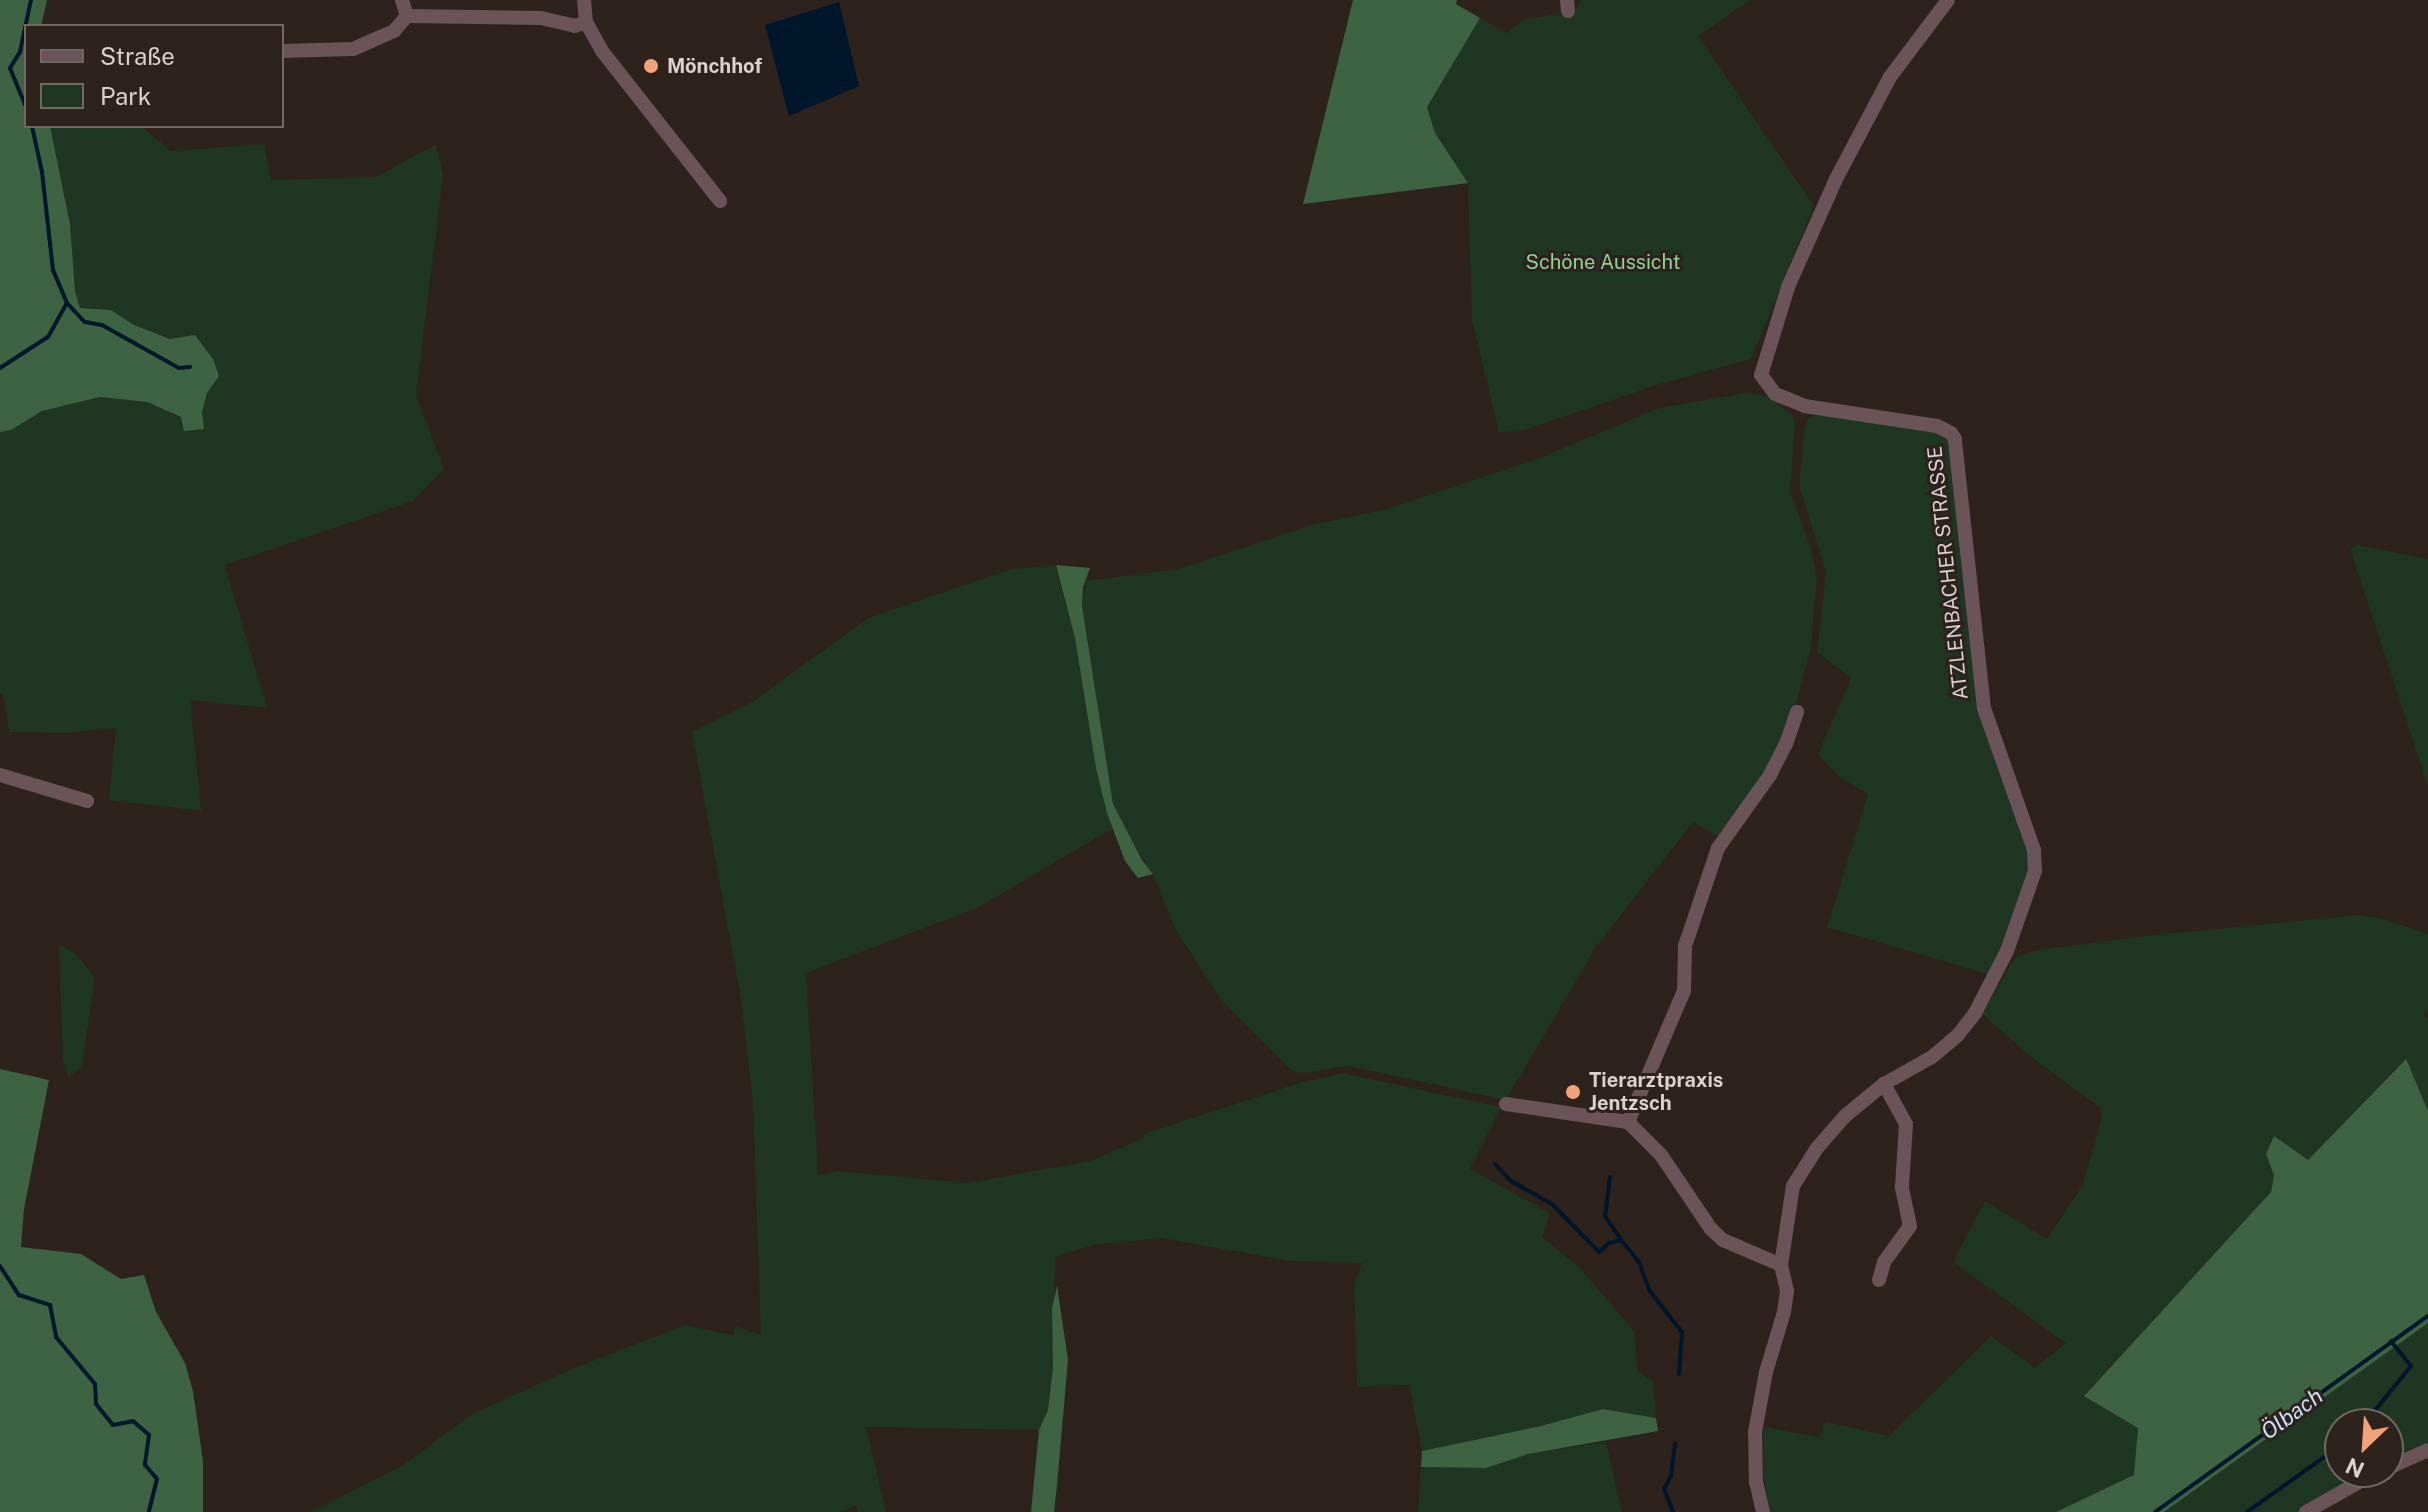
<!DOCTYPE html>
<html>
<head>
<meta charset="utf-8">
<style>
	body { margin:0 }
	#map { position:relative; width:2428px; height:1512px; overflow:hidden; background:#2d221c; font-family:"Public Sans",sans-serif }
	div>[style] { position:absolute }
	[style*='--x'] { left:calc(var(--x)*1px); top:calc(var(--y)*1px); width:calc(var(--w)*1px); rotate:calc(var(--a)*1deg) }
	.green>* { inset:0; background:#1f3622 }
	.forest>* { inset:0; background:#3e6343 }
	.water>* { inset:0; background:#00162b }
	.stream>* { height:4px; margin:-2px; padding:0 2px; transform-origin:2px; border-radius:2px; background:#00162b }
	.minor>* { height:14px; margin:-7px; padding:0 7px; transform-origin:7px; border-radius:7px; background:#6b5457 }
	.dots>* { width:22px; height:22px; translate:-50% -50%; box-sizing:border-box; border:4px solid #2d221c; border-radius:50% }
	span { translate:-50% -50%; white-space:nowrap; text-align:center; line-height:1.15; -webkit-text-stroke:6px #2d221c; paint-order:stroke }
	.poi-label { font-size:20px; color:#dad2ce; font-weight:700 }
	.left { translate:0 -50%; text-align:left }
	.park-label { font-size:20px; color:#93d09a }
	.street-label { font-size:20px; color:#dad2ce }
	.water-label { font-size:22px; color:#c8e0f5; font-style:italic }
	.legend { position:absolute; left:24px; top:24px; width:260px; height:104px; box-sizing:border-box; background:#2d221c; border:2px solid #726863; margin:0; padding:10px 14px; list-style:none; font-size:24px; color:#dad2ce }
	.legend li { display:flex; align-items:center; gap:16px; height:40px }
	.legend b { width:40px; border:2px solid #726863 }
	.north { position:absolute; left:2324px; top:1408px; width:80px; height:80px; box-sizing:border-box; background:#2d221c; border:2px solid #726863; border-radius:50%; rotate:205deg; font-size:22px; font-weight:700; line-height:32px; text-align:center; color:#dad2ce }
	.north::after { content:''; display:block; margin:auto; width:28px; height:36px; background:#f0a279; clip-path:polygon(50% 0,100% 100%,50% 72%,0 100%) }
</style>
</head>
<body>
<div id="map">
	<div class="green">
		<i style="clip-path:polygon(1581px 0,1750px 0,1698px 36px,1814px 206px,1751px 359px,1660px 384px,1524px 430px,1499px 432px,1472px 320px,1468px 183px,1435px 133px,1427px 107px,1480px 18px,1506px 33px,1525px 19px,1575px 11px)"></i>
		<i style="clip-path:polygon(50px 126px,141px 126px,171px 151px,264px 144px,271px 180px,376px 177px,436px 144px,443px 175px,416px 395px,444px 469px,413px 501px,225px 565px,267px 708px,190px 700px,201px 811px,109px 800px,116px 728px,66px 733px,9px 732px,3px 694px,0 693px,0 432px,11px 430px,42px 411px,100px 397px,147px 402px,204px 429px,202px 412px,207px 393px,219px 376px,195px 335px,170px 339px,134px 325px,111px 310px,80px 308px,75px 291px,70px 224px)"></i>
		<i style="clip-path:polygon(1746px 393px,1767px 396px,1792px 415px,1795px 423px,1790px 491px,1810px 545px,1817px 578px,1810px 652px,1796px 703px,1777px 751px,1736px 814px,1717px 836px,1693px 822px,1596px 947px,1506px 1100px,1349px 1066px,1304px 1073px,1292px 1071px,1224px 1003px,1207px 978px,1174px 927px,1153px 874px,1118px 819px,1113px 805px,1082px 606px,1086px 581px,1178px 569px,1312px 525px,1387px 509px,1537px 459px,1659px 408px)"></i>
		<i style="clip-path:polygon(1817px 415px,1928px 428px,1946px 436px,1951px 444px,1964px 543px,1975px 693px,2027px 845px,2029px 871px,1991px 975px,1827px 927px,1868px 794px,1838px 776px,1818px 754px,1851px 678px,1817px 652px,1826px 572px,1800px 488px,1800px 476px,1805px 427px,1809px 418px)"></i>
		<i style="clip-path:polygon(2356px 545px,2428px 559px,2428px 786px,2350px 549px)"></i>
		<i style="clip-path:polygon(1055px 565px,1075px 638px,1096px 768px,1113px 828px,979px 907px,806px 973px,818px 1175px,838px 1171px,968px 1183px,1090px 1161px,1144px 1138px,1144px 1134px,1299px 1083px,1342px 1073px,1501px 1107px,1470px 1169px,1550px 1213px,1542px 1237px,1579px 1267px,1634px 1331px,1637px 1370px,1653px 1382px,1656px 1418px,1603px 1409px,1541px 1426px,1422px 1451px,1409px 1385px,1357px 1387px,1354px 1284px,1362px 1263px,1291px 1261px,1161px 1238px,1093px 1245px,1055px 1257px,1053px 1367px,1048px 1410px,1039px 1430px,866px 1427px,886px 1512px,858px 1512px,857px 1505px,840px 1512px,312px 1512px,405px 1464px,472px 1414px,572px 1369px,685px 1325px,733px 1335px,735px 1326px,761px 1335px,753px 1101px,741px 999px,692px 732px,754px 701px,868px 618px,1012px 569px)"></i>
		<i style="clip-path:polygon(2359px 915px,2384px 919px,2428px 934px,2428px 1009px,2423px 1015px,2428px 1020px,2428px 1111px,2405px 1059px,2308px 1160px,2274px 1137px,2266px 1154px,2274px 1175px,2271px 1192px,2084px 1395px,2138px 1428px,2134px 1476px,2056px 1512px,1769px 1512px,1764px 1478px,1763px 1427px,1819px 1437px,1826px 1422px,1889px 1436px,1991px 1336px,2035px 1368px,2066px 1343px,1953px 1262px,1985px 1201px,2047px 1239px,2082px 1186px,2102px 1118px,2101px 1108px,2035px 1060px,1982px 1014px,2014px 959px,2032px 951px,2153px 935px)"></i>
		<i style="clip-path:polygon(59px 944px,77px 955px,95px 978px,82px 1066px,68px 1078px,63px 1059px)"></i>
		<i style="clip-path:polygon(2428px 1323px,2428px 1456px,2388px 1472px,2388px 1424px,2340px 1424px,2340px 1472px,2387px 1472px,2338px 1495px,2312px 1512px,2164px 1512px)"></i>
		<i style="clip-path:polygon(1606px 1442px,1622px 1512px,1418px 1512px,1421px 1467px,1486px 1468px,1528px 1454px)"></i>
	</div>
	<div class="forest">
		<i style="clip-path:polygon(0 0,47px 0,41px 26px,26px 26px,26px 126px,50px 126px,70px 224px,75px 291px,80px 308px,111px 310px,134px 325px,170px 339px,195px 335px,213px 359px,219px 376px,207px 393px,202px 412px,204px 429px,184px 431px,181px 417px,147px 402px,100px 397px,42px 411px,11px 430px,0 432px)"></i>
		<i style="clip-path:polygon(1353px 0,1457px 0,1456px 4px,1480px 18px,1427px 107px,1435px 133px,1468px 183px,1303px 204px)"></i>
		<i style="clip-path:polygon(1056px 565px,1090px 568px,1083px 587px,1082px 606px,1113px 804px,1142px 860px,1153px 874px,1138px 878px,1125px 861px,1107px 813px,1096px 768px,1075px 638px)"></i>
		<i style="clip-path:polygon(2406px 1059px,2428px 1111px,2428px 1323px,2164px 1512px,2056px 1512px,2134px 1475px,2138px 1428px,2084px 1396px,2271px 1192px,2274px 1175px,2266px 1154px,2274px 1136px,2308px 1160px)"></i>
		<i style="clip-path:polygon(0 1069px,49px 1080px,24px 1209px,21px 1247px,81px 1254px,121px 1279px,144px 1275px,156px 1312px,185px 1363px,193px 1391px,203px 1461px,203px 1512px,0 1512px)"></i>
		<i style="clip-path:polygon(1057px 1286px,1068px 1360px,1057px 1485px,1054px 1512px,1031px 1512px,1039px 1430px,1048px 1410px,1053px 1367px,1052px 1308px)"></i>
		<i style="clip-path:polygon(1603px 1409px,1656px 1418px,1658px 1431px,1528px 1454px,1486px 1468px,1421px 1467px,1422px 1451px,1541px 1426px)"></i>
	</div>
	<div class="water">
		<i style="clip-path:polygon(839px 2px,859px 86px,789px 116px,765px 25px)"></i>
	</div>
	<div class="stream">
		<i style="--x:26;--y:107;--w:42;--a:-112.3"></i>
		<i style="--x:10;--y:68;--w:19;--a:-58"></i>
		<i style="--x:20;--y:52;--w:53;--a:-78.1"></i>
		<i style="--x:67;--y:303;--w:26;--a:47"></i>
		<i style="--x:85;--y:322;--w:17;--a:10"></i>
		<i style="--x:102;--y:325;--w:88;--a:29.2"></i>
		<i style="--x:179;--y:368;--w:11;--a:-5"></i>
		<i style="--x:0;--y:368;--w:57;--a:-32.9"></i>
		<i style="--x:48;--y:337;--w:39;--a:-61"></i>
		<i style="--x:67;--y:303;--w:36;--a:-113"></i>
		<i style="--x:53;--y:270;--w:99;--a:-96.4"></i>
		<i style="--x:42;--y:172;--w:47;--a:-102.3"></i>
		<i style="--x:1495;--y:1164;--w:23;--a:47"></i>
		<i style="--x:1511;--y:1181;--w:47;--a:29.3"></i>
		<i style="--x:1552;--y:1204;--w:67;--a:45.6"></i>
		<i style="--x:1599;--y:1252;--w:13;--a:-42"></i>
		<i style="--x:1609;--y:1243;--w:12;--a:-14"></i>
		<i style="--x:1621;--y:1240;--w:28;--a:51"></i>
		<i style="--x:1639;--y:1262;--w:30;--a:70"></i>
		<i style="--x:1649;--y:1290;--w:53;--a:51.8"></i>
		<i style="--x:1682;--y:1332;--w:42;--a:94.1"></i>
		<i style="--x:1610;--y:1177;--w:39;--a:97"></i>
		<i style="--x:1605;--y:1216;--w:29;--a:56"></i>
		<i style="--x:0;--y:1266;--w:35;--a:57"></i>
		<i style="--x:19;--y:1295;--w:33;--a:18"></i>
		<i style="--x:50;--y:1305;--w:33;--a:79"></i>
		<i style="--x:56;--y:1337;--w:61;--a:50.3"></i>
		<i style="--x:95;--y:1384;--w:20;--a:87"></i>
		<i style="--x:96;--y:1404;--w:27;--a:51"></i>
		<i style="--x:113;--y:1425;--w:20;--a:-11"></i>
		<i style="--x:133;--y:1421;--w:21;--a:41"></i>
		<i style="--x:149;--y:1435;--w:30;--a:98"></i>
		<i style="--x:145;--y:1465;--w:18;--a:49"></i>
		<i style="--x:157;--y:1479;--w:34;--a:104"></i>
		<i style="--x:2364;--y:1424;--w:75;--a:-51"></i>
		<i style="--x:2411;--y:1366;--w:32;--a:-129"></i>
		<i style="--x:1673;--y:1512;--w:25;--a:-111"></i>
		<i style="--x:1664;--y:1489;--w:15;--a:-62"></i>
		<i style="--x:1671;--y:1476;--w:33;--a:-83"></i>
		<i style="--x:2155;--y:1512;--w:336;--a:-35.7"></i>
		<i style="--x:2247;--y:1512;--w:114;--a:-35.4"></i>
	</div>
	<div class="minor">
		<i style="--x:402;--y:0;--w:17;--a:73"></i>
		<i style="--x:584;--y:0;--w:22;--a:85"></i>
		<i style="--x:1567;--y:0;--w:11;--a:85"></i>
		<i style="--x:282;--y:51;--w:71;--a:-1.6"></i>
		<i style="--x:353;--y:49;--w:45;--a:-23.7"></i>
		<i style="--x:394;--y:31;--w:20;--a:-49"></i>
		<i style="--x:407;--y:16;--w:134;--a:0.9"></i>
		<i style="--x:541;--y:18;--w:35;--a:13"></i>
		<i style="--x:575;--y:26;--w:12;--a:-20"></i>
		<i style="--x:586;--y:22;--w:33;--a:61"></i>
		<i style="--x:602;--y:51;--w:191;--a:51.8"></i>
		<i style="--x:0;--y:775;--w:91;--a:16.6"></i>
		<i style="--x:1506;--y:1104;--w:123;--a:8.4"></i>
		<i style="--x:1628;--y:1122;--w:47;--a:45"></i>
		<i style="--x:1661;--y:1155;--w:89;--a:56"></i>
		<i style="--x:1711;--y:1229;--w:16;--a:43"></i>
		<i style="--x:1723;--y:1240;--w:63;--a:23.3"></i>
		<i style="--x:1628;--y:1122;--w:142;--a:-66.9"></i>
		<i style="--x:1684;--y:991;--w:45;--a:-88.7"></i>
		<i style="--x:1685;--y:946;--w:103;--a:-71.4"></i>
		<i style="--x:1718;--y:848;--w:90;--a:-54.5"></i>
		<i style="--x:1770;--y:775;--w:35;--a:-63"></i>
		<i style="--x:1786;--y:744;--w:34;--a:-71"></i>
		<i style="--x:1879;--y:1280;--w:19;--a:-74"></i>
		<i style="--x:1884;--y:1262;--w:44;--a:-54.2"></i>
		<i style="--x:1910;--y:1226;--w:40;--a:-102"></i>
		<i style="--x:1902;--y:1187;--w:63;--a:-86.4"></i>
		<i style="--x:1906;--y:1124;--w:46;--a:-118.8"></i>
		<i style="--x:2388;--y:1468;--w:44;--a:-24.2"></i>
		<i style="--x:1763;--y:1512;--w:31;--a:-103"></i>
		<i style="--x:1756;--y:1482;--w:50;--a:-91.1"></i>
		<i style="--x:1755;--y:1432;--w:61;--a:-79.6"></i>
		<i style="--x:1766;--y:1372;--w:63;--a:-73.3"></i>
		<i style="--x:1784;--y:1312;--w:21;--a:-82"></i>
		<i style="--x:1787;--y:1291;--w:27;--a:-103"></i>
		<i style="--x:1781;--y:1265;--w:80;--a:-81.4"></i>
		<i style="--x:1793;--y:1186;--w:45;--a:-57.7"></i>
		<i style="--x:1817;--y:1148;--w:43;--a:-48.8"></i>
		<i style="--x:1845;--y:1116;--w:50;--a:-39.4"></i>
		<i style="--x:1884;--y:1084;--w:55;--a:-29.4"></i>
		<i style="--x:1932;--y:1057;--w:34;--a:-40"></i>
		<i style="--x:1958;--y:1035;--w:28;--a:-52"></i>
		<i style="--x:1975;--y:1013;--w:70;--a:-62.7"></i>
		<i style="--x:2007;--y:951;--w:85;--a:-70.7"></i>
		<i style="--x:2035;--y:871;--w:21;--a:-93"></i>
		<i style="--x:2034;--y:850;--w:151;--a:-109.4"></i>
		<i style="--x:1984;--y:708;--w:271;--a:-96.2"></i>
		<i style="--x:1955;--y:439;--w:7;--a:-124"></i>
		<i style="--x:1951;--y:433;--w:16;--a:-153"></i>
		<i style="--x:1937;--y:426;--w:134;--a:-171.4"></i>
		<i style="--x:1805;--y:406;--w:32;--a:-158"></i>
		<i style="--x:1775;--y:394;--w:24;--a:-126"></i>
		<i style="--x:1761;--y:375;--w:92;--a:-72.9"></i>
		<i style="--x:1788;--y:287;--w:118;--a:-66"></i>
		<i style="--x:1836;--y:179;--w:115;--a:-62.1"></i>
		<i style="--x:1890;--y:77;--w:96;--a:-53"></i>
		<i style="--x:2306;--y:1512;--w:81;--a:-29.4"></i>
	</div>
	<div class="dots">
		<i style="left:651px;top:66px;background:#f0a279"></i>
		<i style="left:1573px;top:1092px;background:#f0a279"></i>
	</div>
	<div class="poi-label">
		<span class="left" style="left:667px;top:66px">Mönchhof</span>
		<span class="left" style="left:1589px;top:1092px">Tierarztpraxis<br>Jentzsch</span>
	</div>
	<div class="park-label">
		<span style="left:1603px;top:262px">Schöne Aussicht</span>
	</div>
	<div class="street-label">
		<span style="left:1948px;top:573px;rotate:-96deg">ATZLENBACHER STRASSE</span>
	</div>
	<div class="water-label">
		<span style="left:2292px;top:1414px;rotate:-36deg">Ölbach</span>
	</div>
	<ul class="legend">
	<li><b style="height:10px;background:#6b5457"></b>Straße</li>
	<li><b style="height:22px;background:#1f3622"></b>Park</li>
	</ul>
	<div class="north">N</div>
</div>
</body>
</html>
